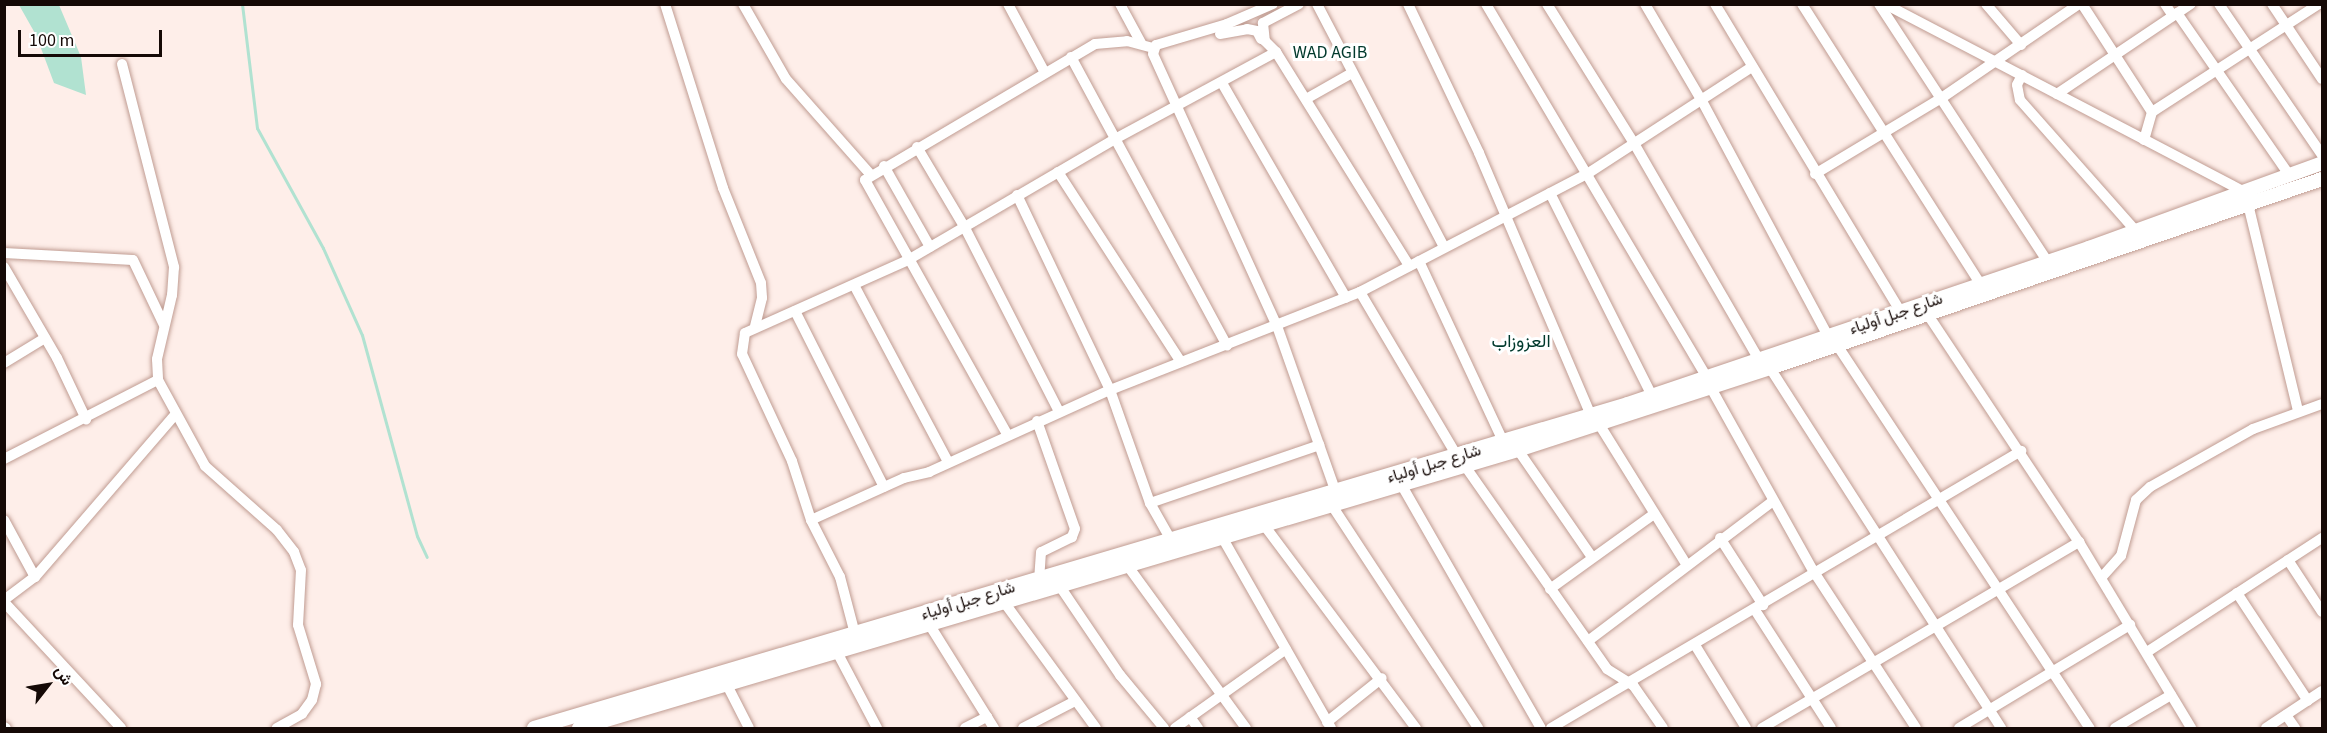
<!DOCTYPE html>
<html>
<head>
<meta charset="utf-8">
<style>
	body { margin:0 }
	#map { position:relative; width:2327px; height:733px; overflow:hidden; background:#feeee9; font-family:"Source Sans 3",Vazirmatn,sans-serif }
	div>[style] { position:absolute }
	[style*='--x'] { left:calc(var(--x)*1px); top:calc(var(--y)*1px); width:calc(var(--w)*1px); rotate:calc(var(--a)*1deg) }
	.water>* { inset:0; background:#b1e2d1 }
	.stream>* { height:3px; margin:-1.5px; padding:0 1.5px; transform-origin:1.5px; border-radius:1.5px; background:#b1e2d1 }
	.roads { filter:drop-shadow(0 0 2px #c09c92) drop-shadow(0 0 2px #c09c92) }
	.minor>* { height:10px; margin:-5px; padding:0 5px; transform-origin:5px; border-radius:5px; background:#fff }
	.major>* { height:14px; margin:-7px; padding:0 7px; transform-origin:7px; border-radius:7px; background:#fff }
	span { translate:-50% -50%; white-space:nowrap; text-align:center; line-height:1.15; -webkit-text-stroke:6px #fff; paint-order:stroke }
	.street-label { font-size:16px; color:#150906 }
	.neighbourhood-label { font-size:18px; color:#00392c }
	.frame { position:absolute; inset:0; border:6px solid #150906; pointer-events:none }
	.north { position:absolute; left:18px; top:655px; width:60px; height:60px; -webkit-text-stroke:4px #fff; paint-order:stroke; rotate:59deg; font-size:16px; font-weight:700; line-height:24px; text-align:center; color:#150906 }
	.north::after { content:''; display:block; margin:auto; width:21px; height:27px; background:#150906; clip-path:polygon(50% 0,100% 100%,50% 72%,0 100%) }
	.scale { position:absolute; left:18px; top:30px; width:144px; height:27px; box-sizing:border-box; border:3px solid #150906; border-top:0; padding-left:8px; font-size:18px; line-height:21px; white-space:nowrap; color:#150906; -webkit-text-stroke:4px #fff; paint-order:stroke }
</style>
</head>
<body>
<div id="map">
	<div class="water">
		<i style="clip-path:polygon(19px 5px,59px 5px,81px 57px,86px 95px,54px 83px,36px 35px)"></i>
	</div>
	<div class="stream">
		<i style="--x:242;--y:4;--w:125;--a:83.1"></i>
		<i style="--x:257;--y:128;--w:137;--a:61.2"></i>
		<i style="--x:323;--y:248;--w:95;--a:65.9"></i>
		<i style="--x:362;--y:335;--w:208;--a:74.7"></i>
		<i style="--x:417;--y:536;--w:23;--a:65"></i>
	</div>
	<div class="roads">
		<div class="minor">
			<i style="--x:665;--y:4;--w:193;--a:72.5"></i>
			<i style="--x:723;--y:188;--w:102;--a:68.2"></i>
			<i style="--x:761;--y:283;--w:15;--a:86"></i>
			<i style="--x:762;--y:298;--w:29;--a:104"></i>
			<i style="--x:743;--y:4;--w:86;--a:60.2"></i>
			<i style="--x:786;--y:79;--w:127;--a:48.5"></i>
			<i style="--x:1008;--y:4;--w:76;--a:61.8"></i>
			<i style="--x:1120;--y:4;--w:44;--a:61.7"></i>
			<i style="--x:1273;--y:4;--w:50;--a:156.5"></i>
			<i style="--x:1227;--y:24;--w:74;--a:163.5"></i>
			<i style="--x:1156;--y:45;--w:9;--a:108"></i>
			<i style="--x:1153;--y:54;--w:299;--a:65.5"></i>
			<i style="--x:1277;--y:326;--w:177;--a:70.5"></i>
			<i style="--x:1299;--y:4;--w:41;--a:152.2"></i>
			<i style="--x:1263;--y:23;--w:18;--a:84"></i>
			<i style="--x:1265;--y:41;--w:16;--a:45"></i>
			<i style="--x:1276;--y:52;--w:252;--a:58.1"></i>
			<i style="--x:1317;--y:4;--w:274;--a:62.4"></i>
			<i style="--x:1408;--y:4;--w:165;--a:64.5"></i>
			<i style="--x:1479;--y:153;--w:285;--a:66.9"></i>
			<i style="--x:1486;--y:4;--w:434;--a:59.4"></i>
			<i style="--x:1547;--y:4;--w:166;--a:58"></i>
			<i style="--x:1635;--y:145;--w:248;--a:60"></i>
			<i style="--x:1645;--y:4;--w:113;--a:59.6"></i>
			<i style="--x:1702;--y:101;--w:267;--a:61.8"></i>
			<i style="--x:1715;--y:4;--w:360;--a:58.9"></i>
			<i style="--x:1802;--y:4;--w:333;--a:57.5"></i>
			<i style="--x:1879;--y:4;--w:308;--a:56.8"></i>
			<i style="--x:1885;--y:4;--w:404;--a:27.6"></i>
			<i style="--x:1986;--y:4;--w:54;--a:49.5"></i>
			<i style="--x:2082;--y:4;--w:129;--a:57.1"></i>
			<i style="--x:2165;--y:4;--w:14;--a:56"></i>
			<i style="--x:2219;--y:4;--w:183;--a:55.7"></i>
			<i style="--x:2272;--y:4;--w:90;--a:56.3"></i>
			<i style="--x:2177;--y:13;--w:197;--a:55.3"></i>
			<i style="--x:1220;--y:34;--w:27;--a:-10"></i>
			<i style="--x:1247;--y:29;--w:10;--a:11"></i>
			<i style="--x:1257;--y:31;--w:9;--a:63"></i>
			<i style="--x:1071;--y:57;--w:328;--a:61.6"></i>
			<i style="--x:122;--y:64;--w:210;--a:75.6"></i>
			<i style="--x:174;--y:267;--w:28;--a:94"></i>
			<i style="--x:172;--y:295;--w:66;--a:103.2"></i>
			<i style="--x:157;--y:359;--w:21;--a:87"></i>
			<i style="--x:158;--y:380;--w:98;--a:61.3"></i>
			<i style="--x:205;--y:466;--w:96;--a:41.6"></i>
			<i style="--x:277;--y:530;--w:28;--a:52"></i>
			<i style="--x:294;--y:552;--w:19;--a:69"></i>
			<i style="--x:301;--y:570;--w:55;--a:93.1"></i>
			<i style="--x:298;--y:625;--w:62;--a:73"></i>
			<i style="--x:316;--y:684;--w:16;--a:104"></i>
			<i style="--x:312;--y:700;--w:17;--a:126"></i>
			<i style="--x:302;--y:714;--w:29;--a:151"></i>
			<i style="--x:2022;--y:75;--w:11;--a:117"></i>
			<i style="--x:2017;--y:85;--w:15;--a:79"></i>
			<i style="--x:2020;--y:100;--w:175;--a:48.5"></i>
			<i style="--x:1222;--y:83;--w:248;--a:60"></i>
			<i style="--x:2057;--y:94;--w:161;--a:-33.9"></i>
			<i style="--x:1306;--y:99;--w:53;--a:-29.5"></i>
			<i style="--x:2144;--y:140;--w:29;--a:-74"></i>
			<i style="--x:2152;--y:112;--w:199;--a:-32.9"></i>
			<i style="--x:917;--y:147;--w:92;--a:59.3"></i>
			<i style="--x:964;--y:226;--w:209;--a:62.9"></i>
			<i style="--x:884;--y:166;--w:93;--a:60.4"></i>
			<i style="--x:1058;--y:172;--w:226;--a:57.1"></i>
			<i style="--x:1815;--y:174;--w:149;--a:-31"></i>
			<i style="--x:1943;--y:97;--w:165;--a:-34.4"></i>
			<i style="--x:1550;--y:193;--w:227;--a:63.3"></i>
			<i style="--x:1017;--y:195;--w:216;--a:64.5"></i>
			<i style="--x:1110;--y:390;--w:120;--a:70.5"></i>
			<i style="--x:1150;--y:503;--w:43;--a:60.4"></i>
			<i style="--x:2248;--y:204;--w:213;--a:76.4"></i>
			<i style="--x:4;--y:253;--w:129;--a:3.1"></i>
			<i style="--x:133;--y:260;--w:72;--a:64.5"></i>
			<i style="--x:1419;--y:261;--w:201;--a:65"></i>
			<i style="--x:4;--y:267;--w:105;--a:59.8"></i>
			<i style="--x:57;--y:358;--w:68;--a:64.6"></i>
			<i style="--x:854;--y:285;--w:200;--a:62"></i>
			<i style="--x:1360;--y:292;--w:191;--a:59.4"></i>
			<i style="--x:1924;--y:309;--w:280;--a:56.4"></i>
			<i style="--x:2079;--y:542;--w:217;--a:58.9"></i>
			<i style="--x:795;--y:311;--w:197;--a:63.2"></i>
			<i style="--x:1837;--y:345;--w:459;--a:56.6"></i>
			<i style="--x:4;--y:363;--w:48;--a:-31.4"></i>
			<i style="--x:1770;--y:368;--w:428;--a:57.3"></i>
			<i style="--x:1711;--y:388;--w:211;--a:60.8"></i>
			<i style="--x:1814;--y:572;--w:186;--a:56.8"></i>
			<i style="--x:1037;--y:421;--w:114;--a:70.6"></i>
			<i style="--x:1075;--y:529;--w:9;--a:111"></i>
			<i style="--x:1072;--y:537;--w:34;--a:154"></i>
			<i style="--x:1041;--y:552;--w:27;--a:94"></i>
			<i style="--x:1599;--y:424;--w:165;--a:58.1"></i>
			<i style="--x:1007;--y:434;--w:291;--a:-119.2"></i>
			<i style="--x:865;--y:180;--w:267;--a:-30.6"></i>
			<i style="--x:1095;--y:44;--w:32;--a:-5"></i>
			<i style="--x:1127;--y:41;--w:27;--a:15"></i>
			<i style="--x:1518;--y:450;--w:129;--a:55.4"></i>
			<i style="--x:4;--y:459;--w:173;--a:-27.2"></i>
			<i style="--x:1465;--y:466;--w:248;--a:55"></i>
			<i style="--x:1607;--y:669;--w:31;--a:32"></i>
			<i style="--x:1633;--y:685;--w:52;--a:55.1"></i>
			<i style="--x:1401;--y:484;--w:281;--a:60.2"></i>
			<i style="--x:1150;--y:503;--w:179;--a:-18.9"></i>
			<i style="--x:1331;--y:504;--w:268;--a:56.7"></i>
			<i style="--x:4;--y:520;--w:65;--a:61.5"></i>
			<i style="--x:811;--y:520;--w:102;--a:-24.3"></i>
			<i style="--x:904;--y:478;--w:26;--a:-13"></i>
			<i style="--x:929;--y:472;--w:199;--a:-24.4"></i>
			<i style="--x:1110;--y:390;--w:269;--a:-21.4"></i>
			<i style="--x:1360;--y:292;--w:256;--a:-27.5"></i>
			<i style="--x:1587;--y:174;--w:197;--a:-33"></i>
			<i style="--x:1264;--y:525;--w:254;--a:53.2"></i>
			<i style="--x:1222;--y:537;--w:220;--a:60.3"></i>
			<i style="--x:1720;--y:538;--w:80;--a:57.3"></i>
			<i style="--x:2288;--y:560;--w:62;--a:56.8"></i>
			<i style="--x:1127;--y:565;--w:202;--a:53.9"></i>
			<i style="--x:2101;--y:578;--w:30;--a:-48"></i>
			<i style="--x:2121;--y:556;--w:58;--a:-75"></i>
			<i style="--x:2136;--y:500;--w:19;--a:-43"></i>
			<i style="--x:2150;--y:487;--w:118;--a:-29.4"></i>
			<i style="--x:2253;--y:429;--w:73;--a:-19.9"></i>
			<i style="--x:1059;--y:585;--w:109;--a:55.9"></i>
			<i style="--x:1120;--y:675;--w:69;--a:50.3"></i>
			<i style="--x:1550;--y:589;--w:128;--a:-35.8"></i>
			<i style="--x:2237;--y:593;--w:129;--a:56.7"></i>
			<i style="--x:4;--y:600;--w:39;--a:-37"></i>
			<i style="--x:35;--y:577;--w:213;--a:-49.2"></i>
			<i style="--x:4;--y:602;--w:172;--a:47.1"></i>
			<i style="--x:1004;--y:602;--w:156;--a:53.9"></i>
			<i style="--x:1755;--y:610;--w:140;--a:57.2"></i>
			<i style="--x:929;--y:624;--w:123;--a:58"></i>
			<i style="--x:855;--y:634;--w:59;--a:-104.7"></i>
			<i style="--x:840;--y:577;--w:64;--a:-117"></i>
			<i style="--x:811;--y:520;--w:62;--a:-107.9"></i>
			<i style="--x:792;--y:461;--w:118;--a:-115"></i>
			<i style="--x:742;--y:354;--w:21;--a:-82"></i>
			<i style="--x:745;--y:333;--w:179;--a:-24.1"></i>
			<i style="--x:908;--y:260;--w:240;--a:-30.3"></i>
			<i style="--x:1115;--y:139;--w:183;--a:-28.4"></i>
			<i style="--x:1588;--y:641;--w:232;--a:-37.1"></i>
			<i style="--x:1695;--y:645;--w:97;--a:58.4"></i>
			<i style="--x:837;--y:652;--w:86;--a:62.2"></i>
			<i style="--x:2147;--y:652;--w:209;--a:-33.1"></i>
			<i style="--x:727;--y:685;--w:48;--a:62.9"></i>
			<i style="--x:2286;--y:715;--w:16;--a:55"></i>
			<i style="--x:1190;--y:717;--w:14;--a:54"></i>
			<i style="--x:1327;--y:722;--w:70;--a:-38.7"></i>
			<i style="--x:4;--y:727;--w:2;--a:27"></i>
			<i style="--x:965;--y:728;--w:25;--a:-27"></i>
			<i style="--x:1023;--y:728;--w:59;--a:-27.4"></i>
			<i style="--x:1175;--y:728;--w:136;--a:-35.4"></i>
			<i style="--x:1551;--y:728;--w:546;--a:-30.51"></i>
			<i style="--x:1762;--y:728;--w:368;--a:-30.4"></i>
			<i style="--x:1959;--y:728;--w:200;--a:-31.1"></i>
			<i style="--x:2115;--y:728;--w:65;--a:-30.5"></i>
			<i style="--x:2266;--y:728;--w:67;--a:-33.5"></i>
		</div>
		<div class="major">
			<i style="--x:534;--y:728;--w:1141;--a:-16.5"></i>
			<i style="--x:1628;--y:404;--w:487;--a:-18.7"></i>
			<i style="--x:2089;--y:248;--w:248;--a:-20"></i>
			<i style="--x:579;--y:728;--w:979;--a:-16.49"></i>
			<i style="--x:1518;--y:450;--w:265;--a:-18"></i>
			<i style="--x:1770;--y:368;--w:583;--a:-18.9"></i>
		</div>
	</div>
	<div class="street-label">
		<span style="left:1896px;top:314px;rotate:-19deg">شارع جبل أولياء</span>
		<span style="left:1434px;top:464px;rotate:-17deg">شارع جبل أولياء</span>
		<span style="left:968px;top:601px;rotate:-17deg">شارع جبل أولياء</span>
	</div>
	<div class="neighbourhood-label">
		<span style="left:1330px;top:53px">WAD AGIB</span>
		<span style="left:1521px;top:342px">العزوزاب</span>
	</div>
	<div class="frame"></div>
	<div class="north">ش</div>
	<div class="scale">100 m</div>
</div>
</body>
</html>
